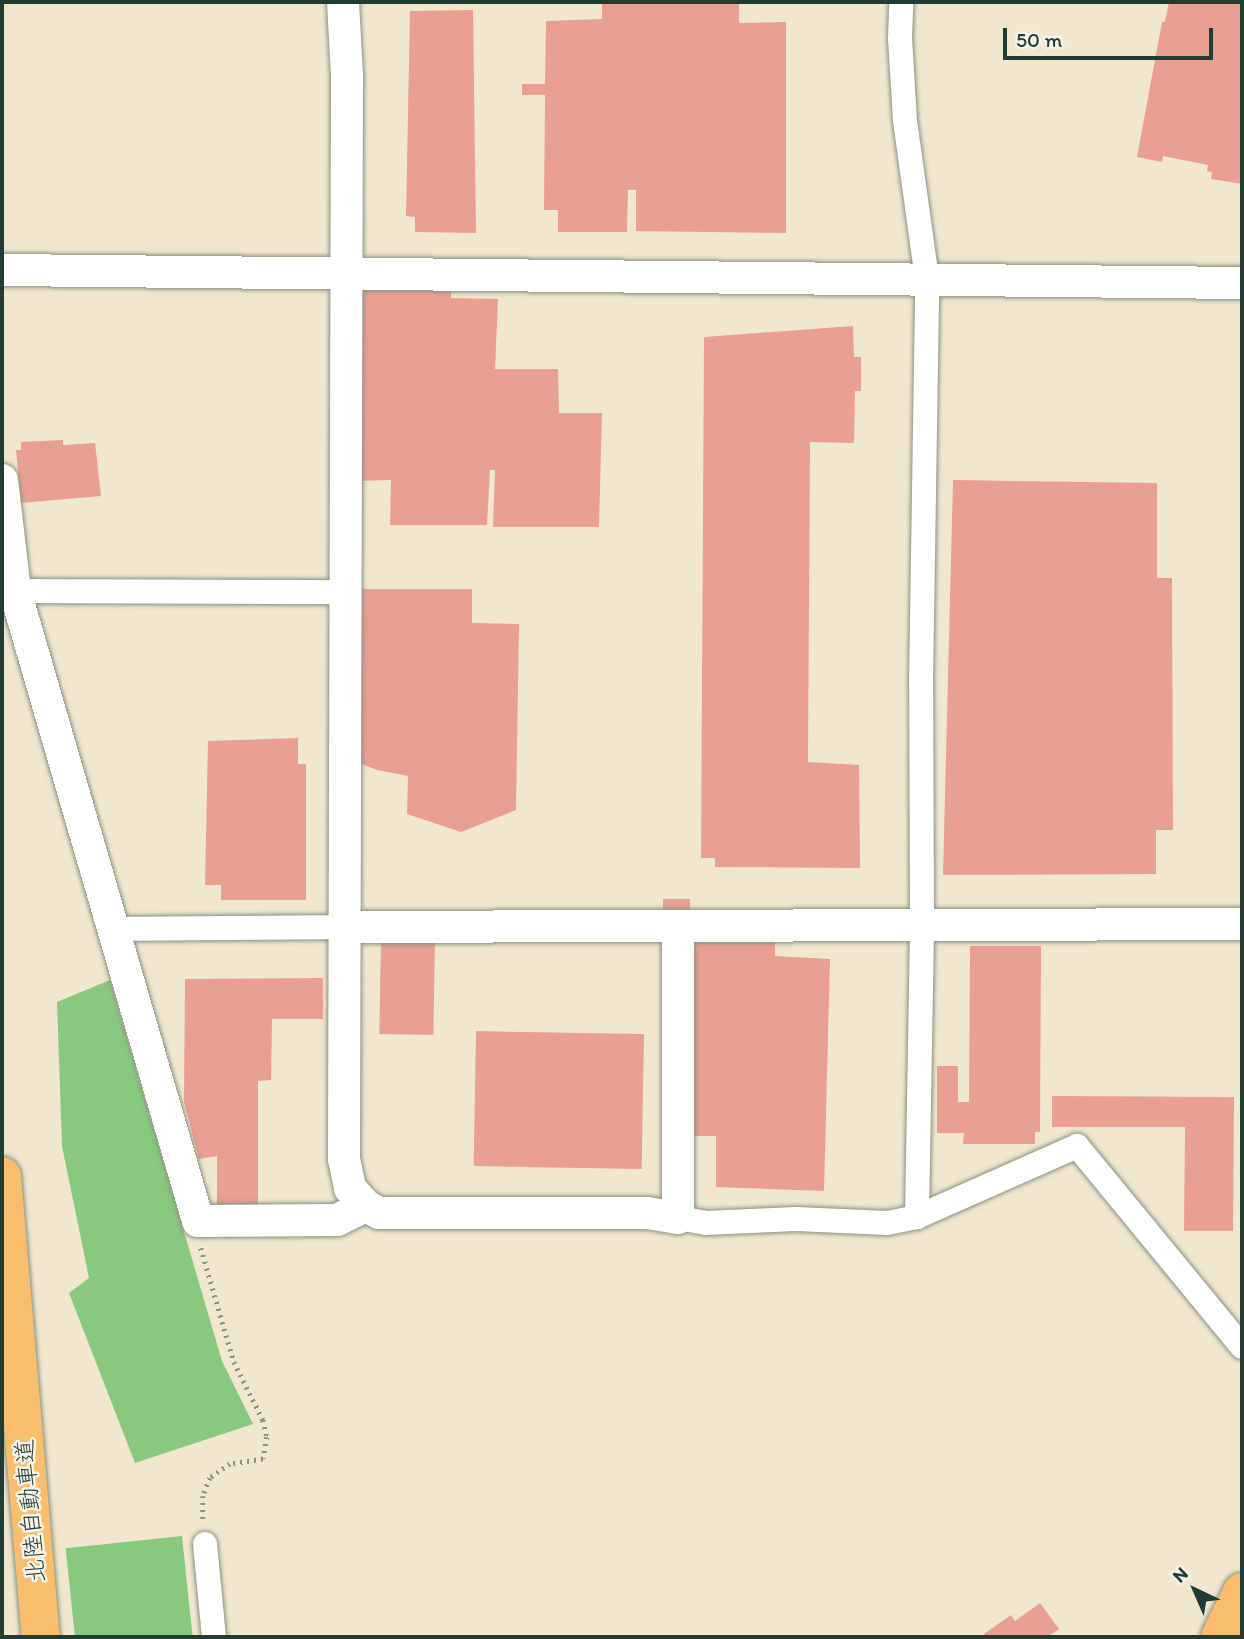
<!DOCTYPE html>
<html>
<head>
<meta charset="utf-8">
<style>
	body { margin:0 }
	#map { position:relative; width:1244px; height:1639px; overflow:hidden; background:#f1e7cf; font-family:Itim,"Klee One",sans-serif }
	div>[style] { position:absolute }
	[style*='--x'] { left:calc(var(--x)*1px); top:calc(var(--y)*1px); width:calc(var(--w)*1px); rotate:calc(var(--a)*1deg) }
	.green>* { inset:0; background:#89c87f; transform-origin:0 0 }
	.building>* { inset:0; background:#e99f92; transform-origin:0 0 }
	.path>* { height:4.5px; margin-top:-2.25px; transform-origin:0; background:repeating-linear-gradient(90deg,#889282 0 2px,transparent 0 7px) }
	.roads { filter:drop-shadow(0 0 2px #889282) drop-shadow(0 0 2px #889282) }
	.minor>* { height:24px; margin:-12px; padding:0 12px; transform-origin:12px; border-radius:12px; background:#fff }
	.tertiary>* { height:32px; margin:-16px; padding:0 16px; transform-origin:16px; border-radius:16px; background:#fff }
	.primary>* { height:38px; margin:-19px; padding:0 19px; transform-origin:19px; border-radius:19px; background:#f9be6d }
	.motorway>* { height:38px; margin:-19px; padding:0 19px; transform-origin:19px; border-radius:19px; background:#f9be6d }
	span { translate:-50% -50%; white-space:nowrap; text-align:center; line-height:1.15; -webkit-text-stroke:5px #f7f3e8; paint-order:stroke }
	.street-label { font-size:24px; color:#1f3d34 }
	.frame { position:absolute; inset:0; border:4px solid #1f3d34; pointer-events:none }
	.north { position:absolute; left:1160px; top:1555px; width:70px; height:70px; -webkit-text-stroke:5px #f7f3e8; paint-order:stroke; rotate:316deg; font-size:19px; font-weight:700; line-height:28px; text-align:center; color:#1f3d34 }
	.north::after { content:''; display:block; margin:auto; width:24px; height:32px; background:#1f3d34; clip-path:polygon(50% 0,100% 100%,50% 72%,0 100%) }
	.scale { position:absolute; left:1003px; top:28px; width:210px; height:32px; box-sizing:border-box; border:4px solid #1f3d34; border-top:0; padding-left:9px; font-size:21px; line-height:24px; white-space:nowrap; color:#1f3d34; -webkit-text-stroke:5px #f7f3e8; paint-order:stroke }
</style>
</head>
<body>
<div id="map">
	<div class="green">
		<i style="clip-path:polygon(110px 980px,222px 1361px,253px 1424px,135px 1463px,69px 1293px,89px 1278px,62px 1146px,57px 1002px)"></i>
		<i style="left:182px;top:1536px;width:101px;height:117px;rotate:84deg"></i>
	</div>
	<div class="building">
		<i style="clip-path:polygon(602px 2px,739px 2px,739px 23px,786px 22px,786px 233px,636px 231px,636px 190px,628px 190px,627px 232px,558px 232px,558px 210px,544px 210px,545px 95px,522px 95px,522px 84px,545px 84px,546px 21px,602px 19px)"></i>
		<i style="clip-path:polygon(1169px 2px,1242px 2px,1242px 184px,1211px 179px,1212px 172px,1207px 171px,1208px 165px,1163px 156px,1162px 162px,1137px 157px,1162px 22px,1165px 22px)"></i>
		<i style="clip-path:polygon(473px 10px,476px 233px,415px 232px,415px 217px,406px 216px,410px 11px)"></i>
		<i style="clip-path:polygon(353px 264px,451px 264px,451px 298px,498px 299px,495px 369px,558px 369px,559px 413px,602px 413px,599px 527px,493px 527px,495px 470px,490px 470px,487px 525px,390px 525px,391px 480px,355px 481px)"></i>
		<i style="clip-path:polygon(853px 326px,854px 357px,861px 357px,861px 391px,855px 391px,854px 443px,810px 442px,808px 762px,859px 765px,860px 868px,715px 867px,715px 858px,701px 858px,704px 337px)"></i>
		<i style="clip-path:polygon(63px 440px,63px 445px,95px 443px,101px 496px,21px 503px,16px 450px,21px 450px,21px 442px)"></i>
		<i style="clip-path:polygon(953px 480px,1157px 483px,1157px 578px,1172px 578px,1173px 830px,1156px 830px,1156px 874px,943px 875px)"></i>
		<i style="clip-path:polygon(360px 589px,472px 589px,472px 623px,519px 624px,516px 810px,461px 832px,407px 814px,408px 776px,377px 770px,359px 763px)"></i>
		<i style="clip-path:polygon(298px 738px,298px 764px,306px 764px,306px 900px,221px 900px,221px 885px,205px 885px,208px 741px)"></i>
		<i style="clip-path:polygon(663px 899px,690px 899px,690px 911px,775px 911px,775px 956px,830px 959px,824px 1191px,716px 1187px,716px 1136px,662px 1136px)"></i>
		<i style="left:435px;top:939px;width:96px;height:54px;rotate:91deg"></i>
		<i style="clip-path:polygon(970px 946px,1041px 946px,1040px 1132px,1035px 1132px,1035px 1144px,963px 1144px,964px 1133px,937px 1133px,937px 1066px,958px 1066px,958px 1102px,969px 1102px)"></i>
		<i style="clip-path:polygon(323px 978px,323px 1019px,272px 1019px,271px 1080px,258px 1081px,258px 1204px,256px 1207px,217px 1207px,217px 1156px,199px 1159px,184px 1102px,185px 979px)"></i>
		<i style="left:644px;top:1034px;width:135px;height:168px;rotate:91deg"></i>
		<i style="clip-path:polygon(1052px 1096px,1234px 1097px,1233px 1231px,1184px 1231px,1185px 1127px,1052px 1127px)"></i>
		<i style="clip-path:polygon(1040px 1603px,1059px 1629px,1047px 1637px,986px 1637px,984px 1634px,1011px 1615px,1015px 1621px)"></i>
	</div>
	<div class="path">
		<i style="--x:201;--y:1248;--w:119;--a:73.9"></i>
		<i style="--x:234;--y:1362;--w:65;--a:63.4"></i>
		<i style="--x:263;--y:1420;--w:17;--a:77"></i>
		<i style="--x:267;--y:1437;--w:22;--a:100"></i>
		<i style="--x:263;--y:1459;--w:33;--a:171"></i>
		<i style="--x:230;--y:1464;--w:24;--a:145"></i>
		<i style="--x:210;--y:1478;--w:19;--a:111"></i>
		<i style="--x:203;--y:1496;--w:23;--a:90"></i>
	</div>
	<div class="roads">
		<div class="minor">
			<i style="--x:15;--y:591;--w:332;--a:0.2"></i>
			<i style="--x:114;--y:929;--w:231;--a:-0.5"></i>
			<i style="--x:917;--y:1217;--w:175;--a:-23.9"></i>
			<i style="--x:1077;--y:1146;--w:260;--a:50.6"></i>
			<i style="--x:678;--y:1218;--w:27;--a:10"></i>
			<i style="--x:705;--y:1223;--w:91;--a:-2.5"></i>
			<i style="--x:796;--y:1219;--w:91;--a:2.5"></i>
			<i style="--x:887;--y:1223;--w:31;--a:-11"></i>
			<i style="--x:917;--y:1217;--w:292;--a:-89"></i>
			<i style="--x:922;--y:925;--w:242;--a:-90.2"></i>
			<i style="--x:921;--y:683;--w:404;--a:-89.1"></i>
			<i style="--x:927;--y:279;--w:161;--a:-97.9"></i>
			<i style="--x:905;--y:120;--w:81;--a:-93.5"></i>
			<i style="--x:900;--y:39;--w:37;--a:-88"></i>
			<i style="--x:205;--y:1544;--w:93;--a:84.5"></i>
		</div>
		<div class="tertiary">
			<i style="--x:343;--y:2;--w:73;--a:86.9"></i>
			<i style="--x:347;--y:75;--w:1084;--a:90.16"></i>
			<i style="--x:344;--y:1159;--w:30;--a:78"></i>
			<i style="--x:350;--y:1188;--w:24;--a:48"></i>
			<i style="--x:366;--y:1206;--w:15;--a:28"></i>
			<i style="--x:379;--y:1213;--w:268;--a:0"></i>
			<i style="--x:647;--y:1213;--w:31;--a:9"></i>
			<i style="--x:678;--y:1218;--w:292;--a:-90"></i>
			<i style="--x:2;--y:270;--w:1240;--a:0.6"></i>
			<i style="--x:2;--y:480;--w:112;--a:83.3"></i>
			<i style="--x:15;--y:591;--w:656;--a:73.8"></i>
			<i style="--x:198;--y:1221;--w:139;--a:-0.4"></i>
			<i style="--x:337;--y:1220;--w:32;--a:-26"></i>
			<i style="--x:345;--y:927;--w:897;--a:-0.19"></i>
		</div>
		<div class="primary">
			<i style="--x:1220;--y:1637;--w:50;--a:-63.9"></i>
		</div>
		<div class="motorway">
			<i style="--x:2;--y:1176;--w:463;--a:85.2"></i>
		</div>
	</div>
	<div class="street-label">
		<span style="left:30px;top:1511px;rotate:-95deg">北陸自動車道</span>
	</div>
	<div class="frame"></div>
	<div class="north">N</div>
	<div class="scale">50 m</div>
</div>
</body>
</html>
